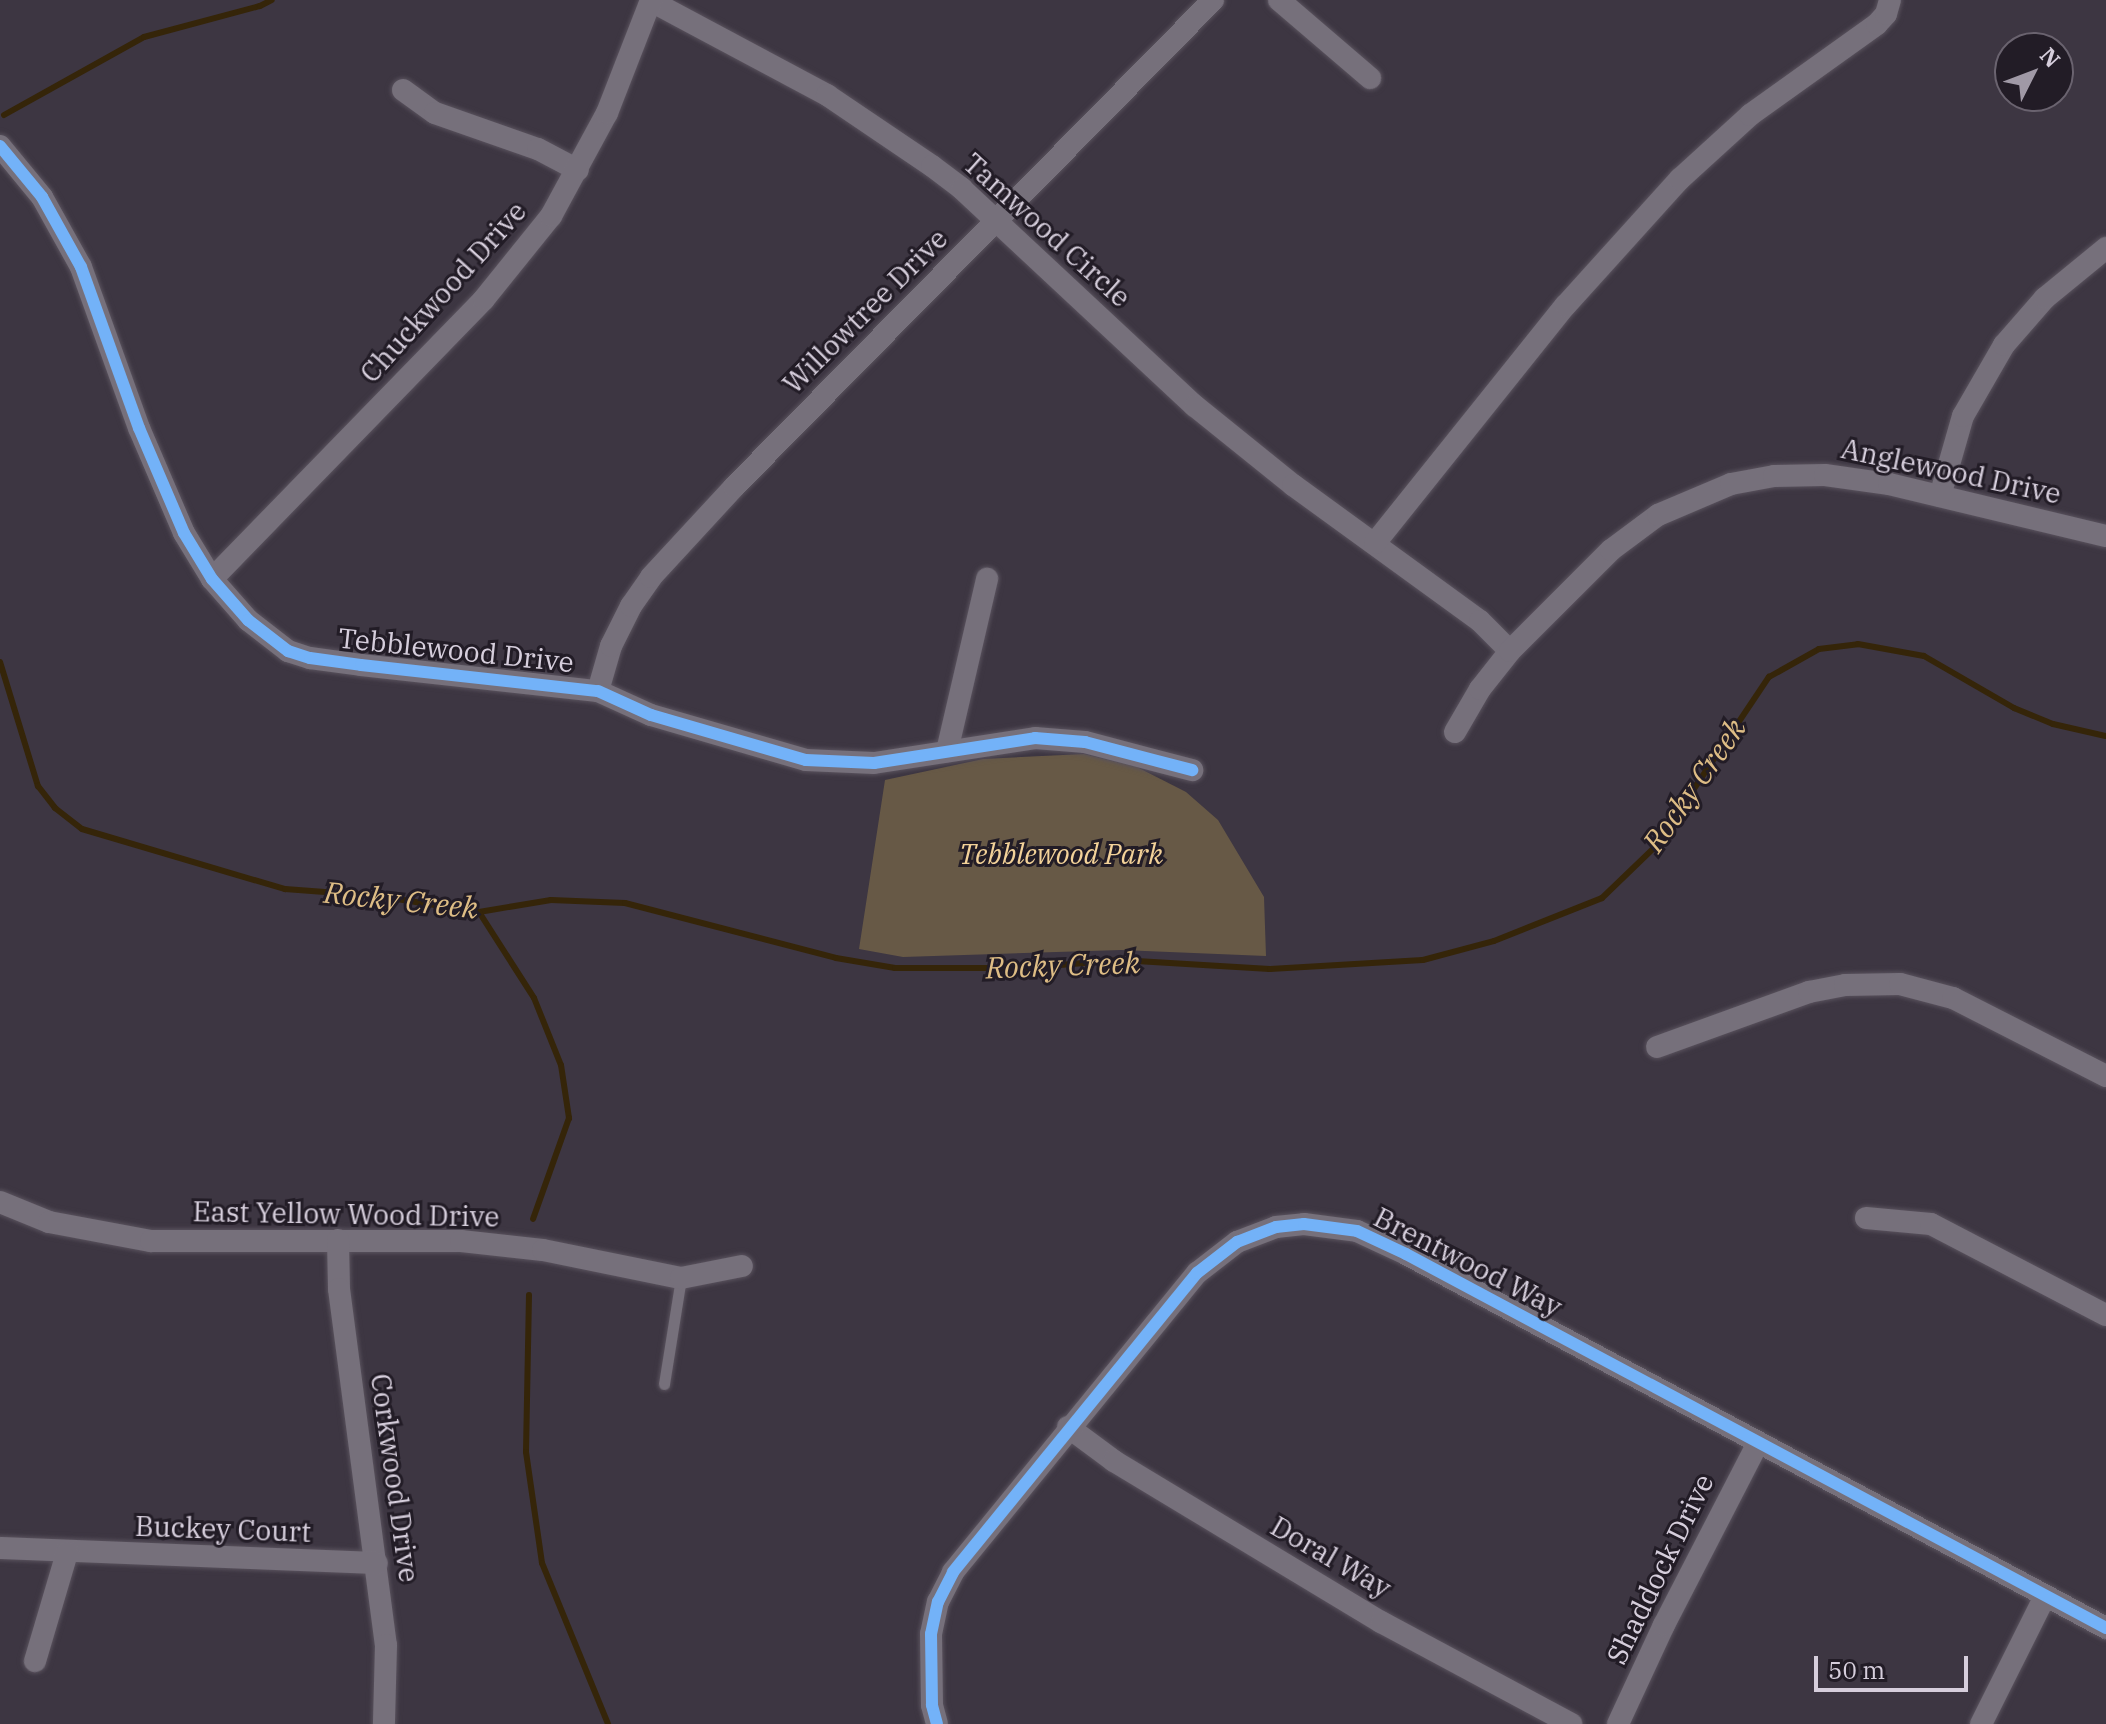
<!DOCTYPE html>
<html>
<head>
<meta charset="utf-8">
<style>
	body { margin:0 }
	#map { position:relative; width:2106px; height:1724px; overflow:hidden; background:#3d3642; font-family:"IBM Plex Serif",serif }
	div>[style] { position:absolute }
	[style*='--x'] { left:calc(var(--x)*1px); top:calc(var(--y)*1px); width:calc(var(--w)*1px); rotate:calc(var(--a)*1deg) }
	.green>* { inset:0; background:#675946 }
	.stream>* { height:6px; margin:-3px; padding:0 3px; transform-origin:3px; border-radius:3px; background:#352509 }
	.roads { filter:drop-shadow(0 0 2px #59525d) drop-shadow(0 0 2px #59525d) }
	.lane>* { height:11px; margin:-5.5px; padding:0 5.5px; transform-origin:5.5px; border-radius:5.5px; background:#76707b }
	.street>* { height:22px; margin:-11px; padding:0 11px; transform-origin:11px; border-radius:11px; background:#76707b }
	.cycleway>* { height:12px; margin:-6px; padding:0 6px; transform-origin:6px; border-radius:6px; background:#73b2f8 }
	span { translate:-50% -50%; white-space:nowrap; text-align:center; line-height:1.15; -webkit-text-stroke:6px #221c26; paint-order:stroke }
	.street-label { font-size:28px; color:#d6cedc }
	.park-label { font-size:28px; color:#f3d299; font-style:italic }
	.water-label { font-size:30px; color:#debd85; font-style:italic }
	.north { position:absolute; left:1994px; top:32px; width:80px; height:80px; box-sizing:border-box; background:#221c26; border:2px solid #6a636f; border-radius:50%; rotate:48deg; font-size:22px; font-weight:700; line-height:32px; text-align:center; color:#d6cedc }
	.north::after { content:''; display:block; margin:auto; width:28px; height:36px; background:#a099a6; clip-path:polygon(50% 0,100% 100%,50% 72%,0 100%) }
	.scale { position:absolute; left:1814px; top:1656px; width:154px; height:36px; box-sizing:border-box; border:4px solid #d6cedc; border-top:0; padding-left:10px; font-size:24px; line-height:28px; white-space:nowrap; color:#d6cedc; -webkit-text-stroke:6px #221c26; paint-order:stroke }
</style>
</head>
<body>
<div id="map">
	<div class="green">
		<i style="clip-path:polygon(1084px 754px,1137px 767px,1186px 792px,1218px 820px,1264px 897px,1266px 956px,1121px 950px,903px 957px,859px 949px,885px 780px,983px 759px)"></i>
	</div>
	<div class="stream">
		<i style="--x:4;--y:115;--w:160;--a:-29.1"></i>
		<i style="--x:144;--y:37;--w:120;--a:-15"></i>
		<i style="--x:260;--y:6;--w:13;--a:-27"></i>
		<i style="--x:0;--y:662;--w:130;--a:73"></i>
		<i style="--x:38;--y:786;--w:28;--a:52"></i>
		<i style="--x:55;--y:808;--w:34;--a:38"></i>
		<i style="--x:82;--y:829;--w:212;--a:16.5"></i>
		<i style="--x:285;--y:889;--w:93;--a:4.3"></i>
		<i style="--x:378;--y:896;--w:102;--a:9"></i>
		<i style="--x:479;--y:912;--w:73;--a:-9.5"></i>
		<i style="--x:551;--y:900;--w:74;--a:2.3"></i>
		<i style="--x:625;--y:903;--w:218;--a:14.6"></i>
		<i style="--x:836;--y:958;--w:60;--a:9.6"></i>
		<i style="--x:895;--y:968;--w:129;--a:0"></i>
		<i style="--x:1024;--y:968;--w:96;--a:-4.8"></i>
		<i style="--x:1120;--y:960;--w:150;--a:3.4"></i>
		<i style="--x:1270;--y:969;--w:153;--a:-3.4"></i>
		<i style="--x:1423;--y:960;--w:73;--a:-15"></i>
		<i style="--x:1494;--y:941;--w:116;--a:-21.7"></i>
		<i style="--x:1602;--y:898;--w:74;--a:-43.9"></i>
		<i style="--x:1655;--y:847;--w:205;--a:-56.2"></i>
		<i style="--x:1769;--y:677;--w:57;--a:-29.2"></i>
		<i style="--x:1819;--y:649;--w:39;--a:-7"></i>
		<i style="--x:1858;--y:644;--w:67;--a:10.3"></i>
		<i style="--x:1924;--y:656;--w:104;--a:30"></i>
		<i style="--x:2014;--y:708;--w:42;--a:22.3"></i>
		<i style="--x:2053;--y:724;--w:54;--a:12.8"></i>
		<i style="--x:479;--y:912;--w:102;--a:57.4"></i>
		<i style="--x:534;--y:998;--w:72;--a:68.1"></i>
		<i style="--x:561;--y:1065;--w:54;--a:81.4"></i>
		<i style="--x:569;--y:1118;--w:107;--a:109.6"></i>
		<i style="--x:529;--y:1295;--w:157;--a:91.1"></i>
		<i style="--x:526;--y:1452;--w:112;--a:81.8"></i>
		<i style="--x:542;--y:1563;--w:174;--a:67.7"></i>
	</div>
	<div class="roads">
		<div class="lane">
			<i style="--x:664;--y:1384;--w:107;--a:-80.9"></i>
		</div>
		<div class="street">
			<i style="--x:1279;--y:0;--w:120;--a:40.6"></i>
			<i style="--x:651;--y:1;--w:200;--a:28.1"></i>
			<i style="--x:827;--y:95;--w:127;--a:34.1"></i>
			<i style="--x:932;--y:166;--w:38;--a:37"></i>
			<i style="--x:962;--y:189;--w:318;--a:43"></i>
			<i style="--x:1195;--y:406;--w:126;--a:38.9"></i>
			<i style="--x:1293;--y:485;--w:231;--a:36"></i>
			<i style="--x:1480;--y:621;--w:42;--a:45"></i>
			<i style="--x:403;--y:90;--w:39;--a:36"></i>
			<i style="--x:435;--y:113;--w:109;--a:19.3"></i>
			<i style="--x:538;--y:149;--w:45;--a:27.7"></i>
			<i style="--x:0;--y:146;--w:66;--a:50.5"></i>
			<i style="--x:42;--y:197;--w:80;--a:60.9"></i>
			<i style="--x:81;--y:267;--w:171;--a:70.2"></i>
			<i style="--x:139;--y:428;--w:114;--a:66.8"></i>
			<i style="--x:184;--y:533;--w:54;--a:58.7"></i>
			<i style="--x:212;--y:579;--w:55;--a:48.7"></i>
			<i style="--x:248;--y:620;--w:51;--a:37.8"></i>
			<i style="--x:288;--y:651;--w:23;--a:18"></i>
			<i style="--x:310;--y:658;--w:51;--a:7.8"></i>
			<i style="--x:361;--y:665;--w:238;--a:6.3"></i>
			<i style="--x:598;--y:691;--w:58;--a:24.4"></i>
			<i style="--x:651;--y:715;--w:161;--a:16.2"></i>
			<i style="--x:806;--y:760;--w:68;--a:2.5"></i>
			<i style="--x:874;--y:763;--w:163;--a:-8.8"></i>
			<i style="--x:1035;--y:738;--w:50;--a:4.6"></i>
			<i style="--x:1085;--y:742;--w:111;--a:14.7"></i>
			<i style="--x:1940;--y:496;--w:83;--a:-74"></i>
			<i style="--x:1963;--y:416;--w:82;--a:-60"></i>
			<i style="--x:2004;--y:345;--w:62;--a:-48.9"></i>
			<i style="--x:2045;--y:298;--w:79;--a:-39.3"></i>
			<i style="--x:1375;--y:543;--w:305;--a:-51.3"></i>
			<i style="--x:1566;--y:305;--w:170;--a:-47.9"></i>
			<i style="--x:1680;--y:179;--w:95;--a:-42.4"></i>
			<i style="--x:1750;--y:115;--w:156;--a:-35.6"></i>
			<i style="--x:1877;--y:24;--w:13;--a:-48"></i>
			<i style="--x:1886;--y:14;--w:15;--a:-74"></i>
			<i style="--x:212;--y:579;--w:390;--a:-45.8"></i>
			<i style="--x:484;--y:299;--w:107;--a:-51.1"></i>
			<i style="--x:551;--y:216;--w:117;--a:-61.5"></i>
			<i style="--x:607;--y:113;--w:121;--a:-68.7"></i>
			<i style="--x:598;--y:691;--w:47;--a:-73.9"></i>
			<i style="--x:611;--y:646;--w:45;--a:-63.4"></i>
			<i style="--x:631;--y:606;--w:35;--a:-55"></i>
			<i style="--x:651;--y:577;--w:122;--a:-47.3"></i>
			<i style="--x:734;--y:487;--w:683;--a:-45.47"></i>
			<i style="--x:1455;--y:732;--w:50;--a:-59.8"></i>
			<i style="--x:1480;--y:689;--w:48;--a:-51.7"></i>
			<i style="--x:1510;--y:651;--w:143;--a:-45"></i>
			<i style="--x:1611;--y:550;--w:59;--a:-36.7"></i>
			<i style="--x:1658;--y:515;--w:79;--a:-23"></i>
			<i style="--x:1731;--y:484;--w:44;--a:-10.5"></i>
			<i style="--x:1774;--y:476;--w:51;--a:-1.1"></i>
			<i style="--x:1825;--y:475;--w:65;--a:8"></i>
			<i style="--x:1889;--y:484;--w:223;--a:13.5"></i>
			<i style="--x:947;--y:751;--w:177;--a:-76.9"></i>
			<i style="--x:1657;--y:1047;--w:162;--a:-19.9"></i>
			<i style="--x:1809;--y:992;--w:37;--a:-11"></i>
			<i style="--x:1845;--y:985;--w:55;--a:-1"></i>
			<i style="--x:1900;--y:984;--w:55;--a:14.8"></i>
			<i style="--x:1953;--y:998;--w:172;--a:27"></i>
			<i style="--x:0;--y:1202;--w:53;--a:22.2"></i>
			<i style="--x:49;--y:1222;--w:104;--a:10.6"></i>
			<i style="--x:151;--y:1241;--w:310;--a:0"></i>
			<i style="--x:461;--y:1241;--w:82;--a:6.3"></i>
			<i style="--x:543;--y:1250;--w:141;--a:11.5"></i>
			<i style="--x:681;--y:1278;--w:62;--a:-11.1"></i>
			<i style="--x:1866;--y:1218;--w:65;--a:5.3"></i>
			<i style="--x:1931;--y:1224;--w:197;--a:27.5"></i>
			<i style="--x:338;--y:1240;--w:49;--a:88.8"></i>
			<i style="--x:339;--y:1289;--w:359;--a:82.5"></i>
			<i style="--x:386;--y:1645;--w:79;--a:91.5"></i>
			<i style="--x:1068;--y:1427;--w:57;--a:36.5"></i>
			<i style="--x:1114;--y:1461;--w:312;--a:31.1"></i>
			<i style="--x:1381;--y:1622;--w:216;--a:28.2"></i>
			<i style="--x:0;--y:1548;--w:377;--a:2.3"></i>
			<i style="--x:35;--y:1661;--w:113;--a:-73.5"></i>
			<i style="--x:937;--y:1724;--w:20;--a:-105"></i>
			<i style="--x:932;--y:1705;--w:71;--a:-90.8"></i>
			<i style="--x:931;--y:1634;--w:33;--a:-78"></i>
			<i style="--x:938;--y:1602;--w:34;--a:-63"></i>
			<i style="--x:953;--y:1572;--w:386;--a:-50.8"></i>
			<i style="--x:1197;--y:1273;--w:51;--a:-37.8"></i>
			<i style="--x:1237;--y:1242;--w:42;--a:-21"></i>
			<i style="--x:1276;--y:1227;--w:28;--a:-6"></i>
			<i style="--x:1304;--y:1224;--w:53;--a:7.5"></i>
			<i style="--x:1357;--y:1231;--w:54;--a:25.1"></i>
			<i style="--x:1406;--y:1254;--w:794;--a:28.11"></i>
			<i style="--x:1618;--y:1724;--w:109;--a:-65.1"></i>
			<i style="--x:1664;--y:1625;--w:205;--a:-62.7"></i>
			<i style="--x:1981;--y:1724;--w:143;--a:-63.4"></i>
		</div>
	</div>
	<div class="cycleway">
		<i style="--x:0;--y:146;--w:66;--a:50.5"></i>
		<i style="--x:42;--y:197;--w:80;--a:60.9"></i>
		<i style="--x:81;--y:267;--w:171;--a:70.2"></i>
		<i style="--x:139;--y:428;--w:114;--a:66.8"></i>
		<i style="--x:184;--y:533;--w:54;--a:58.7"></i>
		<i style="--x:212;--y:579;--w:55;--a:48.7"></i>
		<i style="--x:248;--y:620;--w:51;--a:37.8"></i>
		<i style="--x:288;--y:651;--w:23;--a:18"></i>
		<i style="--x:310;--y:658;--w:51;--a:7.8"></i>
		<i style="--x:361;--y:665;--w:238;--a:6.3"></i>
		<i style="--x:598;--y:691;--w:58;--a:24.4"></i>
		<i style="--x:651;--y:715;--w:161;--a:16.2"></i>
		<i style="--x:806;--y:760;--w:68;--a:2.5"></i>
		<i style="--x:874;--y:763;--w:163;--a:-8.8"></i>
		<i style="--x:1035;--y:738;--w:50;--a:4.6"></i>
		<i style="--x:1085;--y:742;--w:111;--a:14.7"></i>
		<i style="--x:937;--y:1724;--w:20;--a:-105"></i>
		<i style="--x:932;--y:1705;--w:71;--a:-90.8"></i>
		<i style="--x:931;--y:1634;--w:33;--a:-78"></i>
		<i style="--x:938;--y:1602;--w:34;--a:-63"></i>
		<i style="--x:953;--y:1572;--w:386;--a:-50.8"></i>
		<i style="--x:1197;--y:1273;--w:51;--a:-37.8"></i>
		<i style="--x:1237;--y:1242;--w:42;--a:-21"></i>
		<i style="--x:1276;--y:1227;--w:28;--a:-6"></i>
		<i style="--x:1304;--y:1224;--w:53;--a:7.5"></i>
		<i style="--x:1357;--y:1231;--w:54;--a:25.1"></i>
		<i style="--x:1406;--y:1254;--w:794;--a:28.11"></i>
	</div>
	<div class="street-label">
		<span style="left:1047px;top:230px;rotate:42deg">Tamwood Circle</span>
		<span style="left:443px;top:292px;rotate:-48deg">Chuckwood Drive</span>
		<span style="left:865px;top:311px;rotate:-45deg">Willowtree Drive</span>
		<span style="left:1951px;top:471px;rotate:12deg">Anglewood Drive</span>
		<span style="left:456px;top:650px;rotate:6deg">Tebblewood Drive</span>
		<span style="left:346px;top:1214px;rotate:1deg">East Yellow Wood Drive</span>
		<span style="left:1468px;top:1262px;rotate:27deg">Brentwood Way</span>
		<span style="left:395px;top:1478px;rotate:82deg">Corkwood Drive</span>
		<span style="left:223px;top:1529px;rotate:2deg">Buckey Court</span>
		<span style="left:1331px;top:1557px;rotate:30deg">Doral Way</span>
		<span style="left:1660px;top:1569px;rotate:-64deg">Shaddock Drive</span>
	</div>
	<div class="park-label">
		<span style="left:1061px;top:854px">Tebblewood Park</span>
	</div>
	<div class="water-label">
		<span style="left:1694px;top:785px;rotate:-55deg">Rocky Creek</span>
		<span style="left:401px;top:900px;rotate:6deg">Rocky Creek</span>
		<span style="left:1063px;top:965px;rotate:-2deg">Rocky Creek</span>
	</div>
	<div class="north">N</div>
	<div class="scale">50 m</div>
</div>
</body>
</html>
